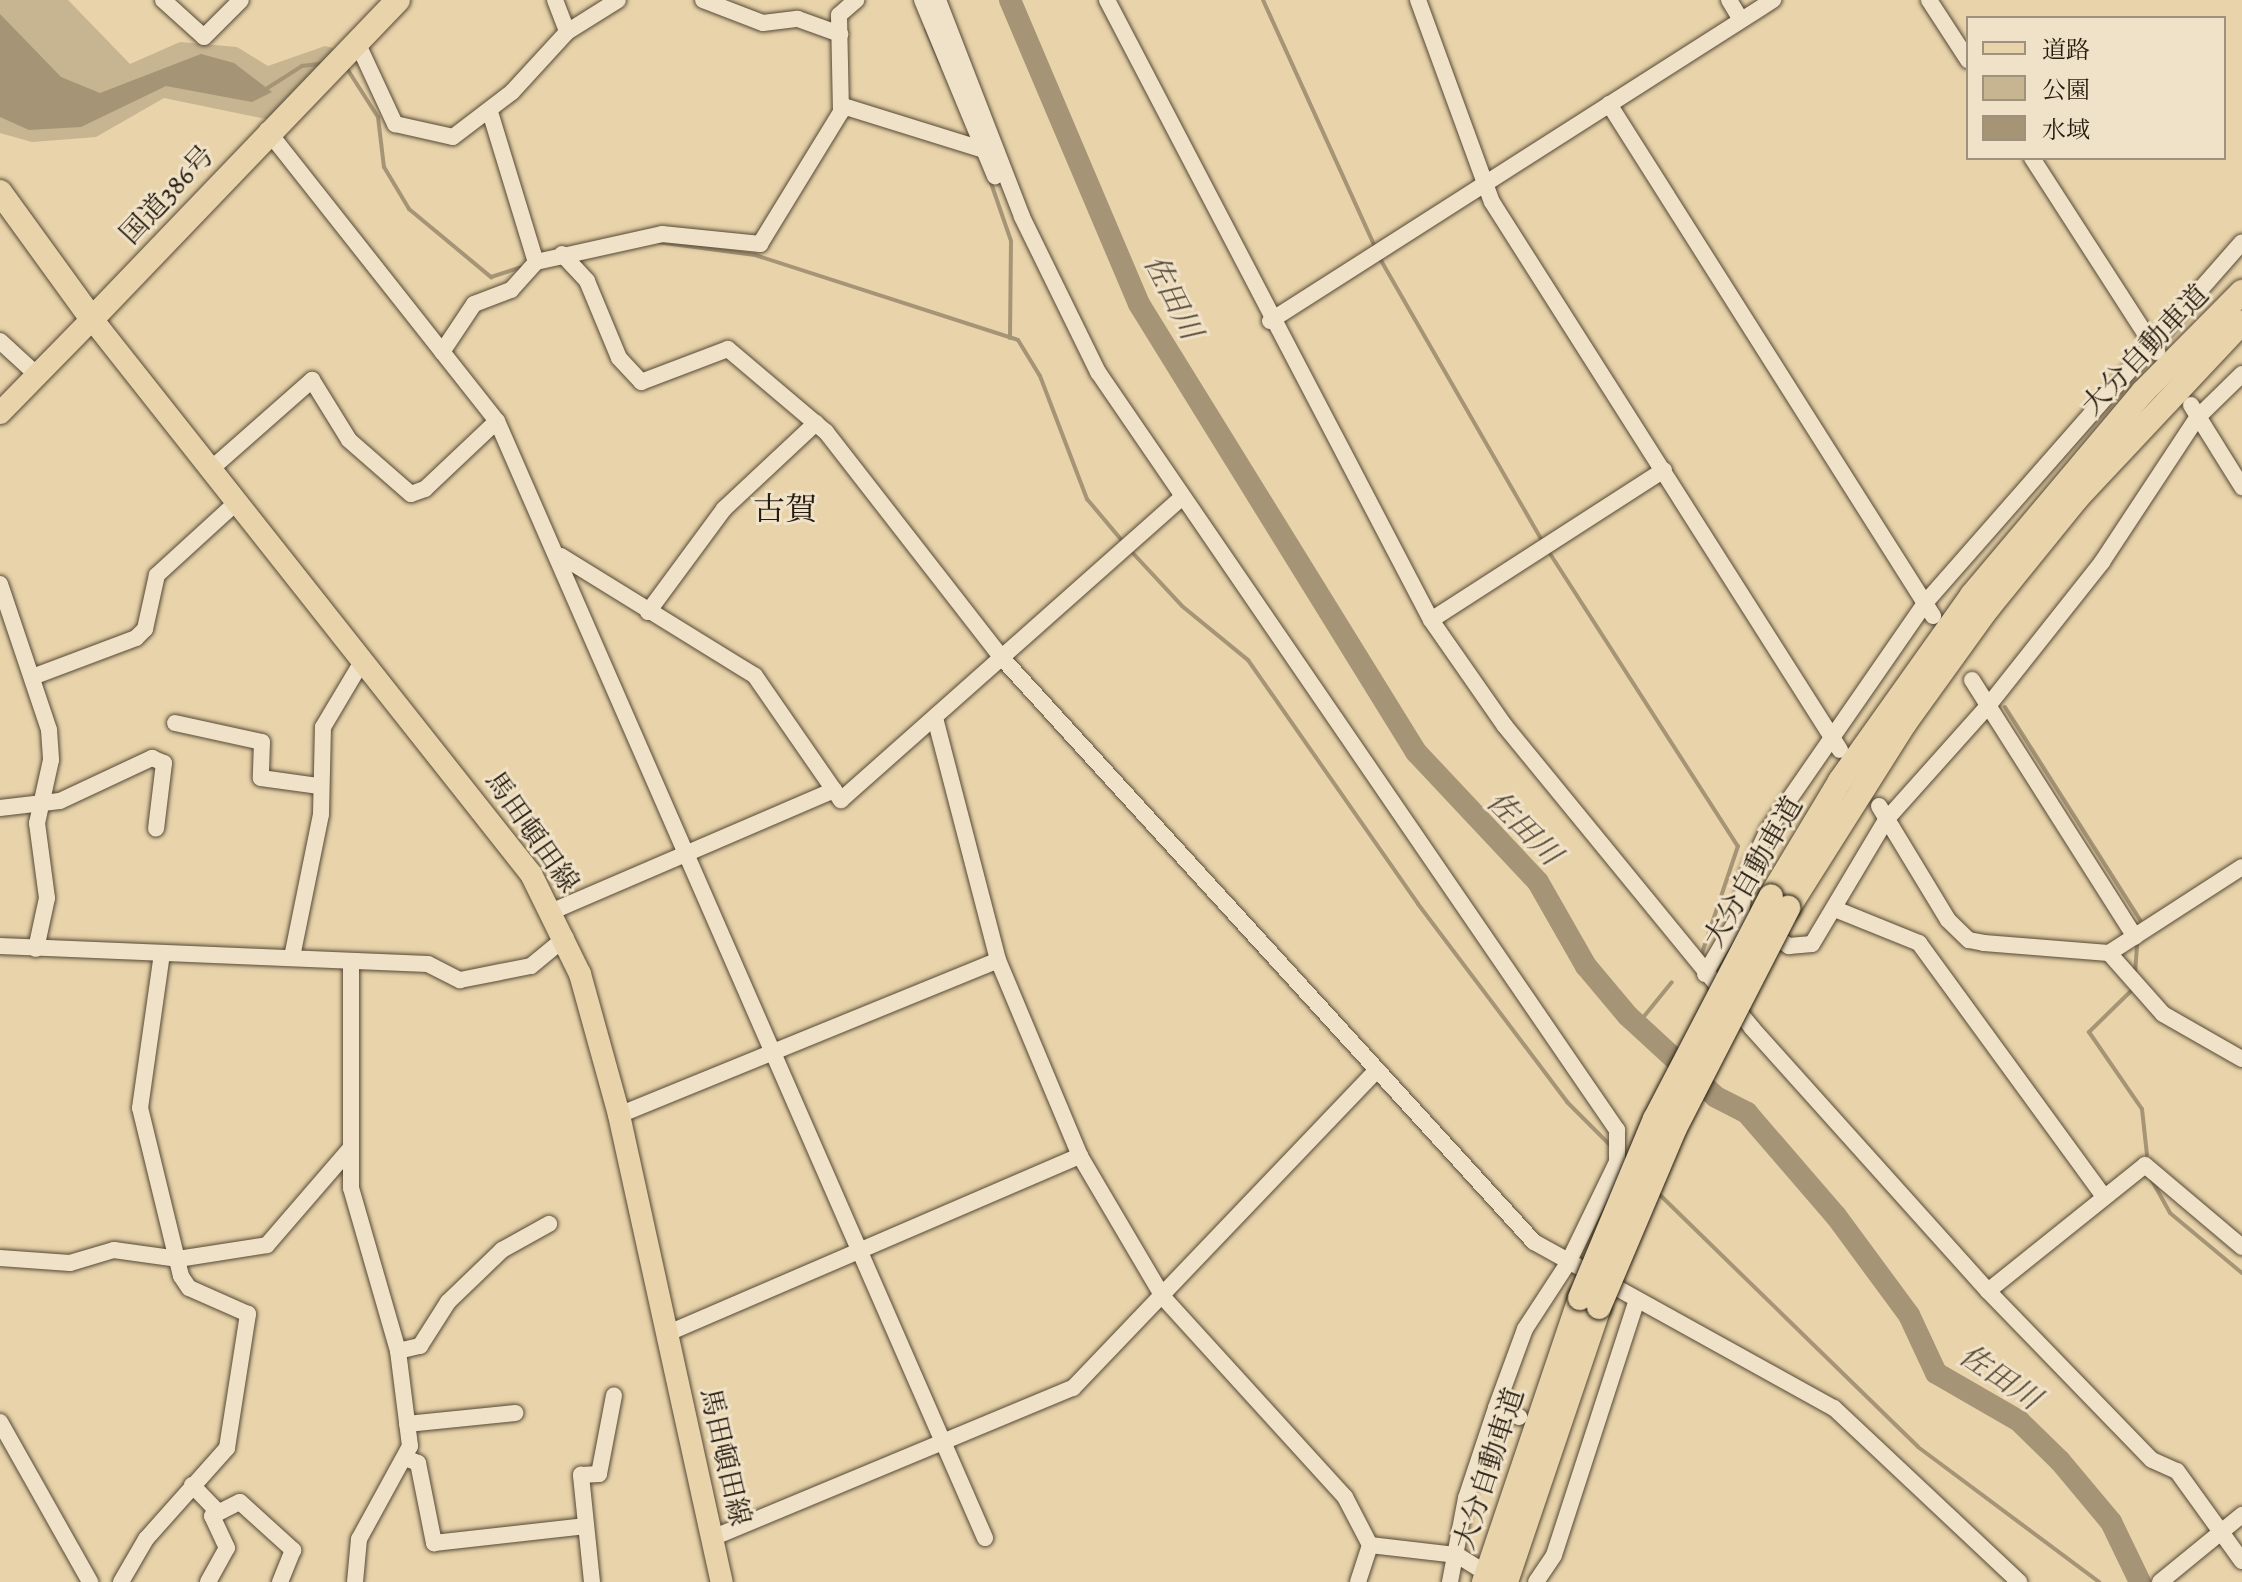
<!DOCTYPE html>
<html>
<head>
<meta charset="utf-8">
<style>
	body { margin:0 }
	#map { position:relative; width:2242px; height:1582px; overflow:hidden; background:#e8d3aa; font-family:Alegreya,"Noto Serif JP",serif }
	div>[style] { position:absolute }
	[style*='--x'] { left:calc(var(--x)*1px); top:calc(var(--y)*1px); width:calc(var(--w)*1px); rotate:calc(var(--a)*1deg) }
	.green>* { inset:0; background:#c7b490 }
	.water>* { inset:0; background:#a59475 }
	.stream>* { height:4px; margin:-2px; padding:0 2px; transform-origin:2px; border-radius:2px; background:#a59475 }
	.river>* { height:22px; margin:-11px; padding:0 11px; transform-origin:11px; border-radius:11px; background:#a59475 }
	.roads { filter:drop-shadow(0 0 2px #554936) drop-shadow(0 0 2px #554936) }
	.minor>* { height:16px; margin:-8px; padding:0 8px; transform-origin:8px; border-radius:8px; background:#f0e2c8 }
	.major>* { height:22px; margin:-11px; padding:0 11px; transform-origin:11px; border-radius:11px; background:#e8d3aa }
	.highway>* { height:24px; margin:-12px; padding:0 12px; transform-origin:12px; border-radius:12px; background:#e8d3aa }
	.bridges { filter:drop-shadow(0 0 2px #241b0f) drop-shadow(0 0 2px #241b0f) }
	.highway-bridge>* { height:24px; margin:-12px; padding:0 12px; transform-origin:12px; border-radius:12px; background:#e8d3aa }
	span { translate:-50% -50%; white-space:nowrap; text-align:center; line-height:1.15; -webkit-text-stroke:6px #f0e2c8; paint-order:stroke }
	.street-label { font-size:28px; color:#241b0f }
	.water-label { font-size:30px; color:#584b38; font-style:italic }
	.quarter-label { font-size:32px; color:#241b0f }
	.legend { position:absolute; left:1966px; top:16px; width:260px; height:144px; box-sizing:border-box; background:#f0e2c8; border:2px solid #9e927e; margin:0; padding:10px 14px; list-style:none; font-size:24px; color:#241b0f }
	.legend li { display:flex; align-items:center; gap:16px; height:40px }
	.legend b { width:40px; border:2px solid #9e927e }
</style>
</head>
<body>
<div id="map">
	<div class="green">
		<i style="clip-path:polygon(0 0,68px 0,130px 64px,180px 42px,237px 47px,268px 66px,325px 46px,337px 49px,271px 120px,164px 98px,96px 137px,32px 142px,0 133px)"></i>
	</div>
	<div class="water">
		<i style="clip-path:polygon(0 14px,61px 77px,100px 93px,201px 54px,234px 63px,272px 92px,252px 102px,166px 86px,81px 127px,29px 130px,0 117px)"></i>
	</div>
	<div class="stream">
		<i style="--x:1263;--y:0;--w:273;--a:65.6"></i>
		<i style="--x:926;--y:29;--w:39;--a:67"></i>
		<i style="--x:346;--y:67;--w:59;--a:57.4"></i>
		<i style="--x:378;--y:117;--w:50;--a:83.2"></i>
		<i style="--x:384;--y:167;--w:49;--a:59.2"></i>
		<i style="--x:409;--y:209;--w:107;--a:39.7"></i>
		<i style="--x:491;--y:277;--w:32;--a:-18"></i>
		<i style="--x:266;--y:89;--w:43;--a:-32.6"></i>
		<i style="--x:302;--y:66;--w:24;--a:-7"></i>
		<i style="--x:990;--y:180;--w:65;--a:71"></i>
		<i style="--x:1011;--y:241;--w:97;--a:90.6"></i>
		<i style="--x:657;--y:242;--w:99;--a:7.6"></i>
		<i style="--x:755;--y:255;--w:276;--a:17.9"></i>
		<i style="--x:1018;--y:340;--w:42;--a:58.6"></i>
		<i style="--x:1040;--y:376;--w:132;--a:69.1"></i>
		<i style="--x:1087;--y:499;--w:57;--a:49.9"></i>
		<i style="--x:1379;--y:257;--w:327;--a:60.1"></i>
		<i style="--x:1547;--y:549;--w:353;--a:57.3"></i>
		<i style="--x:1738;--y:846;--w:113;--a:108.6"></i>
		<i style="--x:1130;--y:550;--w:76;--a:47.1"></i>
		<i style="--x:1182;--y:606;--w:85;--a:39.3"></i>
		<i style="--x:1248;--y:660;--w:297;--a:55.1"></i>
		<i style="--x:1418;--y:904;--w:248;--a:53"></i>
		<i style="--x:1567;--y:1102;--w:64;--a:45"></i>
		<i style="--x:2005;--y:707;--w:252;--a:57.6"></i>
		<i style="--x:2135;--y:974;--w:30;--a:-86"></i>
		<i style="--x:2131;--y:991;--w:59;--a:135.7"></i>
		<i style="--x:2089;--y:1032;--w:93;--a:55.5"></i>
		<i style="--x:2142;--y:1109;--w:46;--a:83.8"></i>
		<i style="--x:1637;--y:1025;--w:55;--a:-50.9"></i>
		<i style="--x:2150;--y:1177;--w:41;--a:60.9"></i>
		<i style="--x:2170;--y:1213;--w:94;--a:39.8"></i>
		<i style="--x:1658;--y:1193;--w:363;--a:44.3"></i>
		<i style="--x:1918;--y:1447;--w:226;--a:36.7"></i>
	</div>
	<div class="river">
		<i style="--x:1010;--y:0;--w:330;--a:67"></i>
		<i style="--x:1139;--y:304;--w:527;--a:58.27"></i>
		<i style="--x:1416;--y:752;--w:178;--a:46.8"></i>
		<i style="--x:1538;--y:882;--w:97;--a:60.3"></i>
		<i style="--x:1586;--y:966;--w:65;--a:50"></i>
		<i style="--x:1628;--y:1016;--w:120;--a:42.6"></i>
		<i style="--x:1716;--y:1097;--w:35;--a:27"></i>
		<i style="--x:1747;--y:1113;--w:136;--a:49.2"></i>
		<i style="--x:1836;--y:1216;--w:123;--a:53.6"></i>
		<i style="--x:1909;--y:1315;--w:64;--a:65"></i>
		<i style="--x:1936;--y:1373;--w:96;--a:30"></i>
		<i style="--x:2019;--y:1421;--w:57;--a:44.3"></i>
		<i style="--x:2060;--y:1461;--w:80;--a:50.1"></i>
		<i style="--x:2111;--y:1522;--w:67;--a:64.2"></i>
	</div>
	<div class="roads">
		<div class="minor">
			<i style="--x:163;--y:0;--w:55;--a:42.1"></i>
			<i style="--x:204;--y:37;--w:52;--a:-45"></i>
			<i style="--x:555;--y:0;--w:34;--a:69"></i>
			<i style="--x:703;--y:0;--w:64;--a:21"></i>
			<i style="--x:763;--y:23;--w:35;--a:-7"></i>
			<i style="--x:798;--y:19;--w:45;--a:19.7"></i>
			<i style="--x:922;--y:0;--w:191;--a:67.5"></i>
			<i style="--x:938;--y:0;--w:233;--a:68.8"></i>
			<i style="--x:1022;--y:217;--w:173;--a:63.9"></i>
			<i style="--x:1098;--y:372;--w:919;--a:55.6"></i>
			<i style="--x:1617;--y:1130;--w:32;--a:90"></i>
			<i style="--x:1617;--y:1162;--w:112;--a:115.9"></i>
			<i style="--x:1568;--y:1263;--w:79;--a:123.1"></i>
			<i style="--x:1525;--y:1329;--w:84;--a:110.2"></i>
			<i style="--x:1496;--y:1408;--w:95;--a:108.4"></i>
			<i style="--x:1466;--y:1498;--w:86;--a:100.8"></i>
			<i style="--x:1107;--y:0;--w:700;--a:62.41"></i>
			<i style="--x:1431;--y:620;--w:129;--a:55.1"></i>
			<i style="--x:1505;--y:726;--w:390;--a:50.7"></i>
			<i style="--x:1752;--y:1028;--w:353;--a:48.1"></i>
			<i style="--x:1988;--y:1291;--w:235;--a:45.9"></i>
			<i style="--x:2152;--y:1460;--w:27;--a:24"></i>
			<i style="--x:2177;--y:1471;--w:111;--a:54.2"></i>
			<i style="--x:1418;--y:0;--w:215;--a:69.9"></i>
			<i style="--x:1492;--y:202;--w:649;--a:57.58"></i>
			<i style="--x:1729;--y:0;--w:23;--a:59"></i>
			<i style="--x:1929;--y:0;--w:72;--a:57"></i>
			<i style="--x:356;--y:40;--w:93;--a:65.1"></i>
			<i style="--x:395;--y:124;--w:59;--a:12.6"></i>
			<i style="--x:453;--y:137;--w:74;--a:-37.3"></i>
			<i style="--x:512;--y:92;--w:81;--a:-47.5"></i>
			<i style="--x:567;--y:32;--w:60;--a:-32.1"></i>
			<i style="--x:1609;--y:104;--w:606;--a:57.67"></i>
			<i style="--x:843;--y:106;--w:148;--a:17.3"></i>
			<i style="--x:490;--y:112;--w:157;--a:73"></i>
			<i style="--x:267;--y:130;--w:371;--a:51.7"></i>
			<i style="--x:497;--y:421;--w:1219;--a:66.4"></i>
			<i style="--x:2032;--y:158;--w:231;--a:57.2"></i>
			<i style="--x:562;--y:254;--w:37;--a:47"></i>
			<i style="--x:587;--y:281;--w:83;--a:67.4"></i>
			<i style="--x:619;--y:358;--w:33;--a:47"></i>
			<i style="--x:641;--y:382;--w:93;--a:-20.8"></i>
			<i style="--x:728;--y:349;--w:128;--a:40.3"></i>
			<i style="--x:826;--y:432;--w:286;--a:52.1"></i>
			<i style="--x:1002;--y:658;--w:790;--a:47.67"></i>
			<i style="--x:1534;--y:1242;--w:343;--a:29"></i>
			<i style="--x:1834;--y:1408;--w:254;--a:43.2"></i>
			<i style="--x:1270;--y:321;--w:597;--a:-32.54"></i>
			<i style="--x:0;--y:341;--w:49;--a:42.5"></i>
			<i style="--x:442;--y:352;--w:58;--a:-56.3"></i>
			<i style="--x:474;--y:304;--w:40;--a:-21"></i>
			<i style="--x:511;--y:290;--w:38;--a:-48"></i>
			<i style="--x:536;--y:262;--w:129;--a:-12.5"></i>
			<i style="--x:662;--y:234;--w:99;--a:5.8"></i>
			<i style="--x:760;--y:244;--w:155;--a:-58.5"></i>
			<i style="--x:841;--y:112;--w:97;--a:-91.2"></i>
			<i style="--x:839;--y:15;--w:23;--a:-41"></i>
			<i style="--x:2191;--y:405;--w:97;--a:58.1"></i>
			<i style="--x:211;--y:469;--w:135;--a:-41.4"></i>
			<i style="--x:312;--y:380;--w:70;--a:58.3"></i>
			<i style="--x:349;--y:440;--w:82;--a:41.1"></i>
			<i style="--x:411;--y:494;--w:15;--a:-20"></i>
			<i style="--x:425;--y:489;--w:99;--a:-43.4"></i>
			<i style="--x:561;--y:556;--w:228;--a:31.7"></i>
			<i style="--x:755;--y:676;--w:151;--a:55.3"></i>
			<i style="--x:841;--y:800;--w:453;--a:-41.6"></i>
			<i style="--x:0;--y:584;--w:154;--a:71.4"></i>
			<i style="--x:49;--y:730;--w:30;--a:86"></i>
			<i style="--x:51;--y:760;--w:65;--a:102.5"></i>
			<i style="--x:37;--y:823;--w:76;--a:82.4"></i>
			<i style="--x:47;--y:898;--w:52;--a:102.2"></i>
			<i style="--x:648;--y:612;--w:128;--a:-53.6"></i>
			<i style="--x:724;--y:509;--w:126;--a:-43.1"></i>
			<i style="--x:1431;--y:620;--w:277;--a:-32.8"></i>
			<i style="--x:35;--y:676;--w:108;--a:-20.6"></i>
			<i style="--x:136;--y:638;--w:13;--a:-45"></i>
			<i style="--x:145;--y:629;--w:55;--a:-77.5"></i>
			<i style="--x:157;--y:575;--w:110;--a:-42.4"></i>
			<i style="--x:1972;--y:680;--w:304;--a:57.6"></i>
			<i style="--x:935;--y:718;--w:250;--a:75.4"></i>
			<i style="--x:998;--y:960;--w:212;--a:67.3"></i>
			<i style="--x:1080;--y:1156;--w:164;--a:59.5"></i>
			<i style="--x:1163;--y:1297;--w:270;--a:47.7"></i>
			<i style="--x:1345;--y:1497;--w:54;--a:62.5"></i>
			<i style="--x:175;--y:723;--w:89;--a:12.3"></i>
			<i style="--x:262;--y:742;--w:36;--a:92"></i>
			<i style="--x:261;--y:778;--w:59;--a:7.9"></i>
			<i style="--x:1879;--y:806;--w:133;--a:58.8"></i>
			<i style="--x:1948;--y:920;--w:29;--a:44"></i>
			<i style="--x:1969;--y:940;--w:15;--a:11"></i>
			<i style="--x:1984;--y:943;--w:125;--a:4.6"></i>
			<i style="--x:2109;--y:953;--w:158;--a:-32.9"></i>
			<i style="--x:0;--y:808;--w:60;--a:-6.7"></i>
			<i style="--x:60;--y:801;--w:102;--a:-25.1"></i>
			<i style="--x:152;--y:758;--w:13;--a:23"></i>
			<i style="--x:164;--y:763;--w:66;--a:96.9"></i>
			<i style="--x:1835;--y:909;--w:91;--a:22"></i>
			<i style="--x:1919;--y:943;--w:312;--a:53.9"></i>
			<i style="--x:553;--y:911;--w:306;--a:-23.3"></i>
			<i style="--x:1765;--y:930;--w:29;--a:34"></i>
			<i style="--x:1789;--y:946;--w:23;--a:-5"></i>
			<i style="--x:1812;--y:944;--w:144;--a:-59.2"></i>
			<i style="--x:1886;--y:820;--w:153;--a:-48.2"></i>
			<i style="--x:1988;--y:706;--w:184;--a:-51.6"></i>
			<i style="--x:2102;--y:562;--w:173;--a:-56.6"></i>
			<i style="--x:2197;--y:418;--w:63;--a:-44.4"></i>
			<i style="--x:0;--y:946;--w:428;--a:2.4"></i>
			<i style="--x:428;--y:964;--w:36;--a:27"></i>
			<i style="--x:460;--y:980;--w:72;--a:-11.2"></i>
			<i style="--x:531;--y:966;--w:45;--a:-39.6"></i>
			<i style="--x:2109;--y:953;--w:81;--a:48.5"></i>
			<i style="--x:2163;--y:1014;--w:91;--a:29.7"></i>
			<i style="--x:292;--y:957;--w:146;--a:-78.5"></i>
			<i style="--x:321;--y:814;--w:87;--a:-88.7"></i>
			<i style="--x:323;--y:727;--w:78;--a:-59.2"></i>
			<i style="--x:351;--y:961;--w:227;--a:90"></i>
			<i style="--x:351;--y:1188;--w:170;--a:73.9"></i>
			<i style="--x:398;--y:1351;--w:96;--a:82.8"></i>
			<i style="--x:410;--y:1446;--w:106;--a:118.7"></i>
			<i style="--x:359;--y:1539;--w:43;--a:95.3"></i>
			<i style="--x:1705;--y:974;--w:71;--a:-59.5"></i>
			<i style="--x:1741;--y:913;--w:36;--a:-82"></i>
			<i style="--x:1746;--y:877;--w:52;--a:-64.9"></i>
			<i style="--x:1768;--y:830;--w:276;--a:-55.3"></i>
			<i style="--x:1925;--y:603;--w:480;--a:-48.7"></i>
			<i style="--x:619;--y:1115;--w:409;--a:-22.2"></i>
			<i style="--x:0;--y:1258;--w:70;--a:4.1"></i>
			<i style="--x:70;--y:1263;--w:46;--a:-16.5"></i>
			<i style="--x:114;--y:1250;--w:65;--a:8"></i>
			<i style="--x:178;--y:1259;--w:90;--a:-8.9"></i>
			<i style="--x:267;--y:1245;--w:125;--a:-49.2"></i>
			<i style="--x:1988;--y:1291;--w:201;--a:-38.7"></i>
			<i style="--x:2145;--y:1165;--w:127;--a:40.2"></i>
			<i style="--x:666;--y:1334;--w:451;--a:-23.3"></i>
			<i style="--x:398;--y:1351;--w:23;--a:-13"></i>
			<i style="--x:420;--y:1346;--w:52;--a:-57.5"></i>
			<i style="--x:448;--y:1302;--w:75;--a:-43.9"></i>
			<i style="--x:502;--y:1250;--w:54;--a:-29"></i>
			<i style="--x:1496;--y:1408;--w:25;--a:21"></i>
			<i style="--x:0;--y:1422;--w:184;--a:60.6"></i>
			<i style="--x:407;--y:1424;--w:109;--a:-5.8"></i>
			<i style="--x:408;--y:1459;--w:11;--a:22"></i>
			<i style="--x:418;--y:1463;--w:82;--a:78.7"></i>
			<i style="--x:434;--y:1543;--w:153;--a:-6.4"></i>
			<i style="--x:192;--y:1485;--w:36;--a:46"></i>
			<i style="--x:712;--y:1538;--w:391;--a:-22.6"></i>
			<i style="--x:1073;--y:1388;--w:440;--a:-46.3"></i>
			<i style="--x:1370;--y:1545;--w:88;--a:6.6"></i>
			<i style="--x:1457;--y:1555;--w:26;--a:32"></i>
			<i style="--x:121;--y:1582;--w:50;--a:-59.8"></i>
			<i style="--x:146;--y:1539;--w:122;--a:-48.3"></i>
			<i style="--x:227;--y:1448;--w:136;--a:-81.1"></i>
			<i style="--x:248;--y:1314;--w:64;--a:-156.2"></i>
			<i style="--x:189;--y:1288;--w:14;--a:-124"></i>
			<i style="--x:181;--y:1276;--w:173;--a:-103.7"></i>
			<i style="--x:140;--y:1108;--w:156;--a:-81.9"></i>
			<i style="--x:208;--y:1582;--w:39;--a:-61"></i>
			<i style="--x:227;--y:1548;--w:35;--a:-115"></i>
			<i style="--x:212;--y:1516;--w:31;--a:-27"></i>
			<i style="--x:240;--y:1502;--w:72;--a:42.2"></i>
			<i style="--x:293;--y:1550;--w:35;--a:112"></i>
			<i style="--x:592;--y:1582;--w:108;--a:-95.9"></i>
			<i style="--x:581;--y:1475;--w:18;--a:-3"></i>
			<i style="--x:599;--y:1474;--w:80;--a:-79.2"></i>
			<i style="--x:1358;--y:1582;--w:39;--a:-72"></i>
			<i style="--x:1536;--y:1582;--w:32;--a:-56"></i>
			<i style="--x:1554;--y:1555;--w:266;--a:-72"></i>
			<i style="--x:2160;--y:1582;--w:106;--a:-39.3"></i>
		</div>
		<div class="major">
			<i style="--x:0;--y:413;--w:132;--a:-45.6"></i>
			<i style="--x:92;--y:319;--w:708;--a:51.66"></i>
			<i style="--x:531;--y:874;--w:111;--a:63.9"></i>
			<i style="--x:580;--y:974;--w:146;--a:74.5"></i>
			<i style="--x:619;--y:1115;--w:478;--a:77.6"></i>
		</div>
		<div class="highway">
			<i style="--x:0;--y:192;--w:157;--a:54.1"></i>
			<i style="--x:92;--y:319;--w:442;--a:-46.2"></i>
			<i style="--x:1771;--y:896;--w:134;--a:-59"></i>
			<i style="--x:1840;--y:781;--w:228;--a:-54.6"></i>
			<i style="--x:1972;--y:595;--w:265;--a:-49.9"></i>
			<i style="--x:2143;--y:392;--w:141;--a:-45.3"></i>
			<i style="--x:1788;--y:908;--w:219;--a:-57.7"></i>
			<i style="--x:1905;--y:723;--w:142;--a:-54.2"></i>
			<i style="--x:1988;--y:608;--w:141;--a:-51"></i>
			<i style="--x:2077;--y:498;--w:241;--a:-46.8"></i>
			<i style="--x:1484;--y:1582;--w:300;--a:-71.3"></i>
			<i style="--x:1506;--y:1582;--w:290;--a:-71.3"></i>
		</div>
	</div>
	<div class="bridges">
		<div class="highway-bridge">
			<i style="--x:1580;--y:1298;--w:194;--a:-67.3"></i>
			<i style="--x:1655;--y:1119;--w:251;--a:-62.5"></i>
			<i style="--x:1599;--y:1307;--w:192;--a:-67"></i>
			<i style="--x:1674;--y:1130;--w:250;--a:-62.8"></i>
		</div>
	</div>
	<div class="street-label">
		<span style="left:167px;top:195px;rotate:-47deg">国道386号</span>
		<span style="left:2145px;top:350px;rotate:-46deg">大分自動車道</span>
		<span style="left:532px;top:832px;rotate:55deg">馬田頓田線</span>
		<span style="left:1753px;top:872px;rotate:-60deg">大分自動車道</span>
		<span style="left:725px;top:1457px;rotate:77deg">馬田頓田線</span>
		<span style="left:1489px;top:1469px;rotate:-72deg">大分自動車道</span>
	</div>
	<div class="water-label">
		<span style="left:1173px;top:297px;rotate:63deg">佐田川</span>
		<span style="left:1524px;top:828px;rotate:45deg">佐田川</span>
		<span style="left:2000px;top:1377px;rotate:34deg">佐田川</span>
	</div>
	<div class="quarter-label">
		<span style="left:785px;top:509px">古賀</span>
	</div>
	<ul class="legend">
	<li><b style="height:10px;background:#e8d3aa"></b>道路</li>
	<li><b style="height:22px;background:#c7b490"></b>公園</li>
	<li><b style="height:22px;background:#a59475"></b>水域</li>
	</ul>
</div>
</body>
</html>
